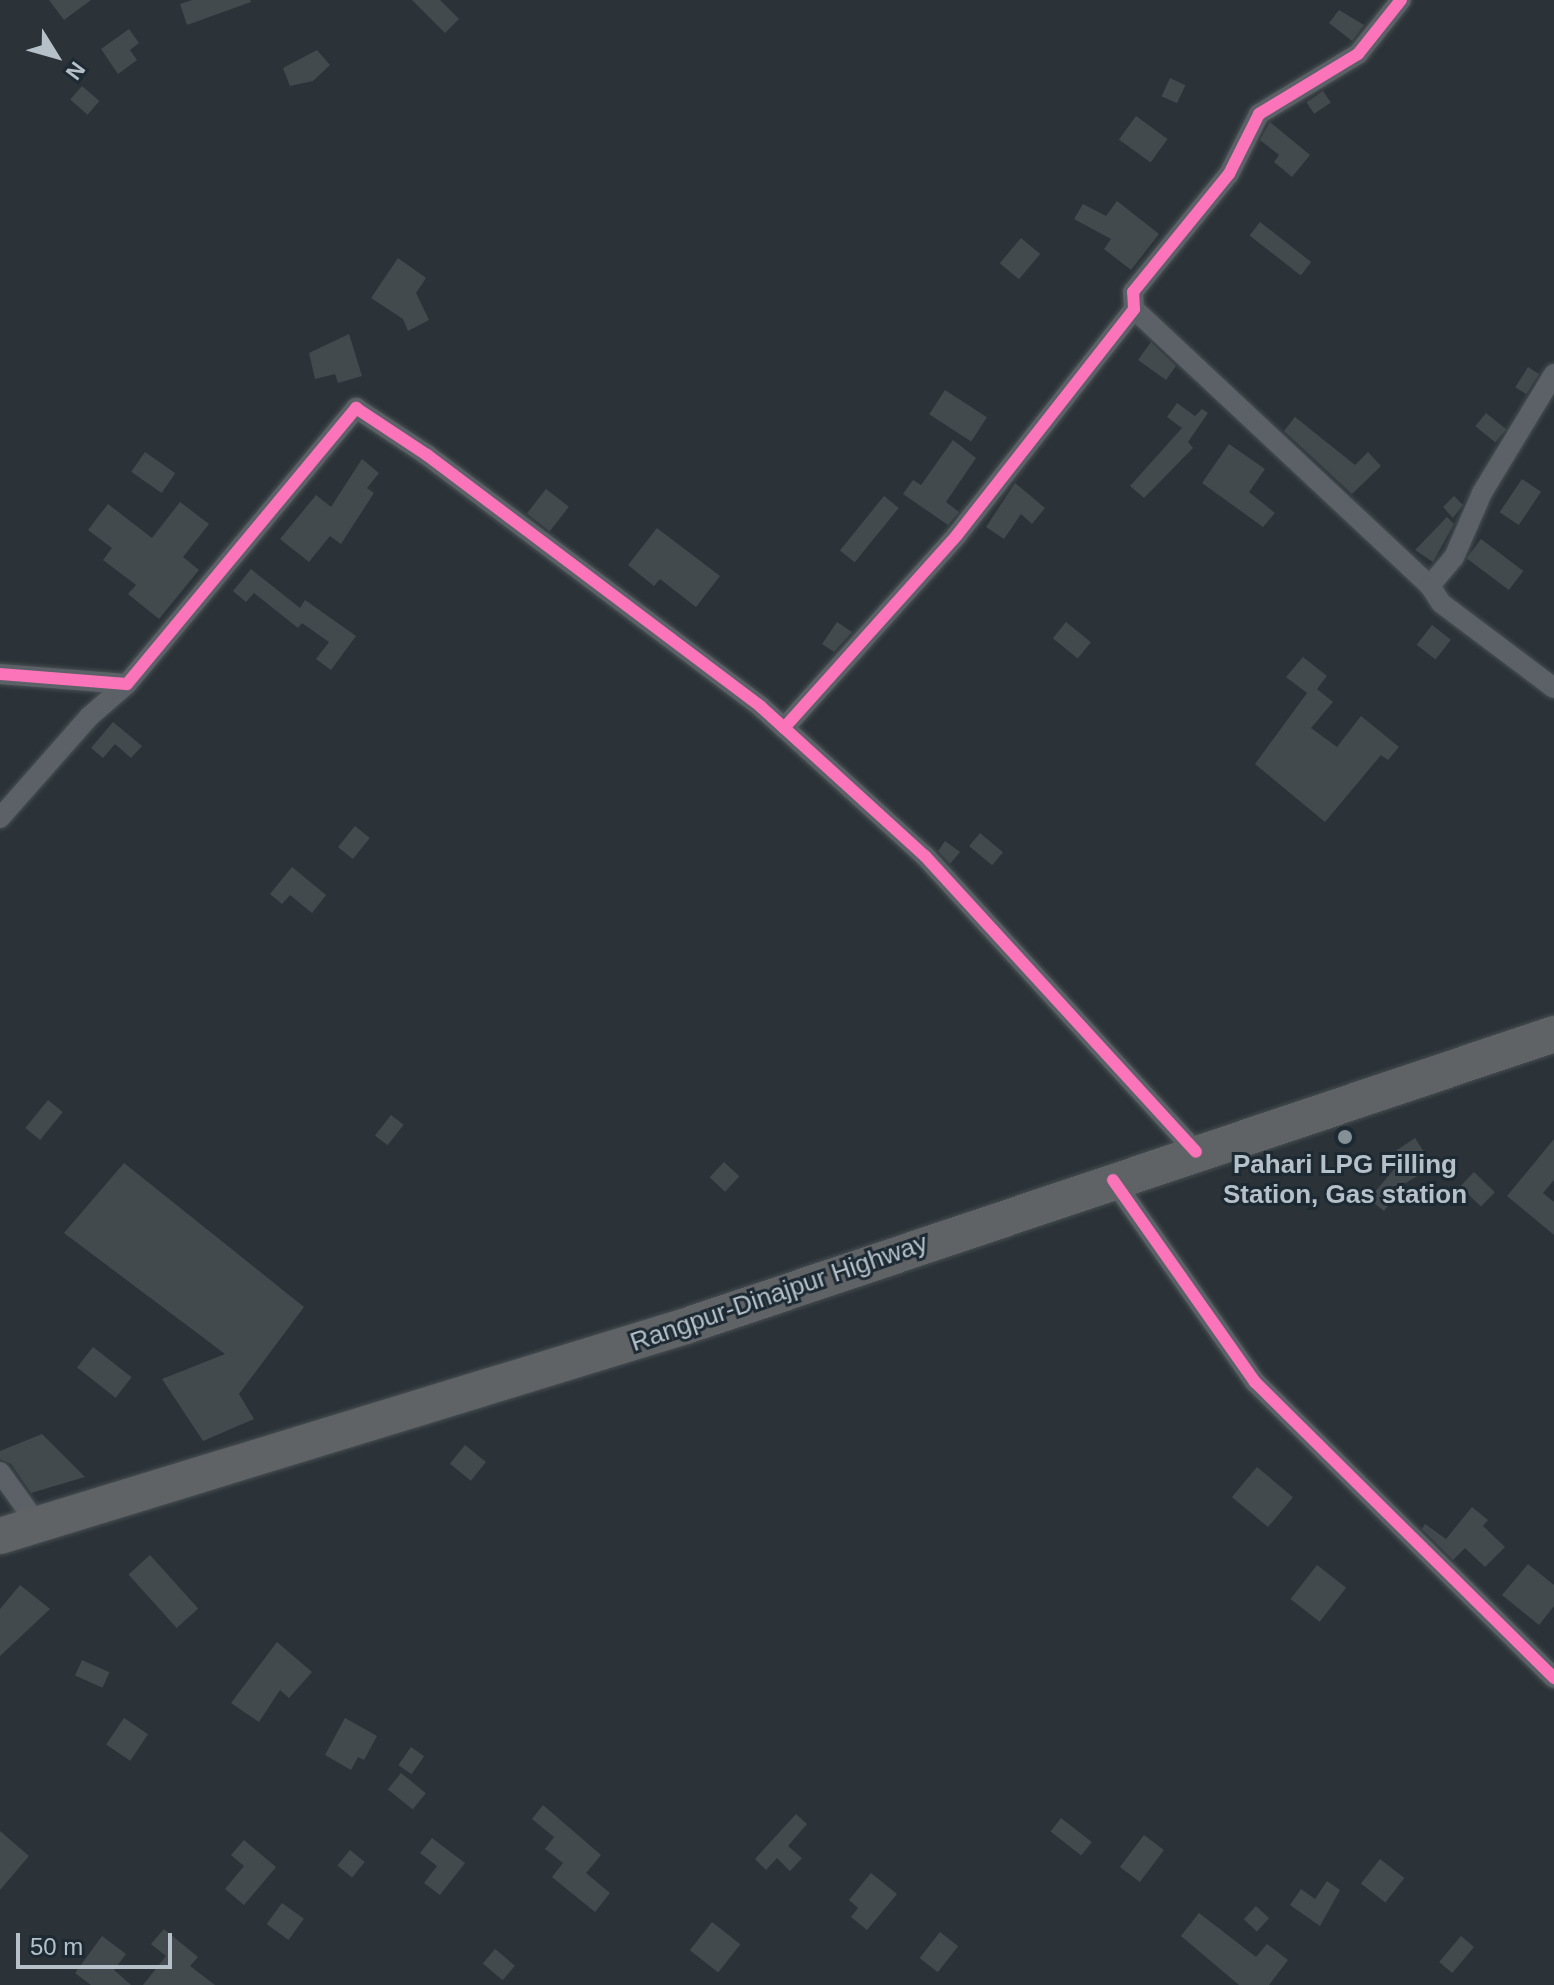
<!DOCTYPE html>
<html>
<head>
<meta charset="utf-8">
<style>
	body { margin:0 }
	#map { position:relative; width:1554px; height:1985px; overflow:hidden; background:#2b3338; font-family:Arial,sans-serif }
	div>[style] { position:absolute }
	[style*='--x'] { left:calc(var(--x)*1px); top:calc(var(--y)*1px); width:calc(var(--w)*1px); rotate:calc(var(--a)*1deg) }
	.building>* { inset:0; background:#434a4e; transform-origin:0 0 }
	.roads { filter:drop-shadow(0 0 2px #484f53) drop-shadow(0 0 2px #484f53) }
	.street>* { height:20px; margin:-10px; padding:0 10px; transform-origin:10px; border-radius:10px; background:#5b6166 }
	.highway>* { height:36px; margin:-18px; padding:0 18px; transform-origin:18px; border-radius:18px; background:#606366 }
	.cycleway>* { height:12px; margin:-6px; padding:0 6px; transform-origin:6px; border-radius:6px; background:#fb73b8 }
	.dots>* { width:22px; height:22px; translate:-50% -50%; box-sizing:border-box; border:4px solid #1d2a33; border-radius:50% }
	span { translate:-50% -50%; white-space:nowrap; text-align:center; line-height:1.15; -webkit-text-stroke:6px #1d2a33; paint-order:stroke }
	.poi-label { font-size:26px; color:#b5c0c9; font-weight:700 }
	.street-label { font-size:26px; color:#b5c0c9 }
	.north { position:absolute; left:16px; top:16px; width:80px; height:80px; -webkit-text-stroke:6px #1d2a33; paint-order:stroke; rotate:127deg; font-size:22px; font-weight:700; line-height:32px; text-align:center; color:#b5c0c9 }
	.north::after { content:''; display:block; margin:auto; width:28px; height:36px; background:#b5c0c9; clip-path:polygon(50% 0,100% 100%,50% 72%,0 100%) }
	.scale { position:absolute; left:16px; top:1933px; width:156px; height:36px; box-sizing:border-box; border:4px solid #b5c0c9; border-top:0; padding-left:10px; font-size:24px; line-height:28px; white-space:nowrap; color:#b5c0c9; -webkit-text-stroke:6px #1d2a33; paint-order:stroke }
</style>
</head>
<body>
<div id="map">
	<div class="building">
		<i style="clip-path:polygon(49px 0,91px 0,64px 20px)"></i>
		<i style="clip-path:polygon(192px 0,250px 0,251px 2px,187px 25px,180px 4px)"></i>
		<i style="clip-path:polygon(412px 0,440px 0,459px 19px,445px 33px)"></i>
		<i style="clip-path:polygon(1339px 10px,1364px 25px,1352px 41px,1329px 23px)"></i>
		<i style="clip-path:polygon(129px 29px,139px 43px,130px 50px,137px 60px,118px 74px,101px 49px)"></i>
		<i style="clip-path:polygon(317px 50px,330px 65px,313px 81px,290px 86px,283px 68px)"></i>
		<i style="left:1170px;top:78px;width:17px;height:20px;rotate:25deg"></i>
		<i style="left:82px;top:86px;width:23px;height:18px;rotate:41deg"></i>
		<i style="left:1323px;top:91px;width:14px;height:20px;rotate:56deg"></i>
		<i style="left:1136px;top:116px;width:39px;height:29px;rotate:36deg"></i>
		<i style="clip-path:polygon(1270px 122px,1310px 155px,1292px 177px,1274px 162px,1279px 155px,1260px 140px)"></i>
		<i style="clip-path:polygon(1117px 201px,1159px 234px,1131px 270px,1104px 249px,1111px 239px,1074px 219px,1083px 204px,1106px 216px)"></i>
		<i style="left:1260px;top:222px;width:65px;height:17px;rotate:38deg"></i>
		<i style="left:1021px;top:238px;width:25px;height:33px;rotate:40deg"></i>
		<i style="clip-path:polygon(398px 258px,426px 278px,416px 293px,429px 320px,408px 331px,403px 319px,371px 298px)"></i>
		<i style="clip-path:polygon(349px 334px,362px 376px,338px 383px,335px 374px,315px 379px,309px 353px)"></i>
		<i style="clip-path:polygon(1151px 342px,1176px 366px,1166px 380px,1138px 360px)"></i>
		<i style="left:1528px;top:367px;width:13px;height:24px;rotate:32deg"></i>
		<i style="left:945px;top:390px;width:50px;height:29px;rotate:33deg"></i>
		<i style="clip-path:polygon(1177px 403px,1195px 416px,1202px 409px,1208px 413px,1188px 442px,1193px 448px,1144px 498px,1130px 486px,1182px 428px,1167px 417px)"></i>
		<i style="left:1486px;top:413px;width:26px;height:17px;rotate:39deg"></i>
		<i style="clip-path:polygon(1295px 417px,1355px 465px,1368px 452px,1381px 466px,1352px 494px,1284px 431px)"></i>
		<i style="clip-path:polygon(953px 440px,976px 458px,946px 502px,959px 512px,948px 525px,903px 494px,913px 480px,921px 485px)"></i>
		<i style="clip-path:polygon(1229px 444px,1265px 469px,1249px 492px,1275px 513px,1263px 527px,1202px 483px)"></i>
		<i style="left:145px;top:452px;width:37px;height:24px;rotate:35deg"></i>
		<i style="clip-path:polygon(362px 459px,379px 473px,367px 488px,374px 493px,341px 544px,330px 536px,309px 562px,280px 539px,316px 495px,331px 507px)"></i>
		<i style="left:1522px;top:479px;width:23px;height:40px;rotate:34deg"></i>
		<i style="clip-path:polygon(1015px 483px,1045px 508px,1032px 524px,1021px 514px,1004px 539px,986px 527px)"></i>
		<i style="left:546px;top:489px;width:29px;height:31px;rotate:38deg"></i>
		<i style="left:884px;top:496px;width:19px;height:70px;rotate:39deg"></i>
		<i style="clip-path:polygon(1454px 496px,1463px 505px,1453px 518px,1443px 507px)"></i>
		<i style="clip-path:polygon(180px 502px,209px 524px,183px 557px,199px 570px,159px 619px,128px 594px,136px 585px,103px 560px,112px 548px,88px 530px,108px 504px,152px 538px)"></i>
		<i style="clip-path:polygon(1447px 517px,1454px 524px,1433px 562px,1415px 550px)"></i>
		<i style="clip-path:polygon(657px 528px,720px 576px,696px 607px,660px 579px,654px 586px,628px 565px)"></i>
		<i style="left:1481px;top:539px;width:53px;height:24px;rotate:37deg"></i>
		<i style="clip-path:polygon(251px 569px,300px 608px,305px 600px,356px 636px,331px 670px,316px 659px,329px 642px,302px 623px,298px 628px,254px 593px,246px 602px,233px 591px)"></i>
		<i style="clip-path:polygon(837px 622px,852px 632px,834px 652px,822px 644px)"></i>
		<i style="left:1066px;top:622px;width:32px;height:21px;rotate:39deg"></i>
		<i style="left:1432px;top:625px;width:24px;height:25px;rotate:38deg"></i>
		<i style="clip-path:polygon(1303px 657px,1327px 676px,1317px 689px,1333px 702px,1311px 728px,1337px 747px,1361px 716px,1399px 747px,1388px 760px,1381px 755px,1325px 822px,1255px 764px,1307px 693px,1286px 677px)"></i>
		<i style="clip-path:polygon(113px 722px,142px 746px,131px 758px,115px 744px,103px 758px,91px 748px)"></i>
		<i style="left:355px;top:826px;width:19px;height:27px;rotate:39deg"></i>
		<i style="left:980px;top:833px;width:30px;height:17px;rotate:40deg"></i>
		<i style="clip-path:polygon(945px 841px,960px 852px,950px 864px,938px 851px)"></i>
		<i style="clip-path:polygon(292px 867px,326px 895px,312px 913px,290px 895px,282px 904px,270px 894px)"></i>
		<i style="left:48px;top:1100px;width:19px;height:36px;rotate:39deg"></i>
		<i style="left:391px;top:1115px;width:16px;height:26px;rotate:38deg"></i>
		<i style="clip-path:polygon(1415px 1138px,1433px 1166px,1406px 1183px,1384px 1211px,1369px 1199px,1400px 1162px,1394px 1152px)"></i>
		<i style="clip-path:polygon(1554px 1139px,1554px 1180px,1543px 1193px,1554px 1202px,1554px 1235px,1507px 1196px)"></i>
		<i style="left:724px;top:1162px;width:21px;height:21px;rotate:43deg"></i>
		<i style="clip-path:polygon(124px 1163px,304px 1307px,239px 1394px,254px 1419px,203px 1441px,162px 1379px,225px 1354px,64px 1233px)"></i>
		<i style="left:1474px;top:1172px;width:29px;height:20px;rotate:44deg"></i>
		<i style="left:93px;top:1347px;width:49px;height:26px;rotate:38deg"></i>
		<i style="clip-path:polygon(42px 1434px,85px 1477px,31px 1493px,11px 1464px,0 1459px,0 1451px)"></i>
		<i style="left:465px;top:1445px;width:27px;height:24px;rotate:39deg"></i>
		<i style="left:1257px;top:1467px;width:47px;height:39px;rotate:40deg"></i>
		<i style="clip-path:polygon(1472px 1507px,1488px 1520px,1483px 1526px,1505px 1547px,1485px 1567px,1465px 1548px,1453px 1560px,1422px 1529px,1425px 1524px,1446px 1539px)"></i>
		<i style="left:150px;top:1555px;width:72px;height:29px;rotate:48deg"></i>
		<i style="clip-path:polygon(1528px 1564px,1554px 1585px,1554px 1606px,1539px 1625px,1502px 1595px)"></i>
		<i style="left:1317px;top:1565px;width:37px;height:43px;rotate:38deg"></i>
		<i style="clip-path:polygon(20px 1585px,50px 1609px,0 1656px,0 1609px)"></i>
		<i style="clip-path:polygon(277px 1642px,312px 1672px,289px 1698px,280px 1690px,259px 1722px,231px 1703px)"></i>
		<i style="left:82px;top:1660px;width:30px;height:17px;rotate:24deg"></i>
		<i style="left:124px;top:1718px;width:29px;height:32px;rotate:34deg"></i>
		<i style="clip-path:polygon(345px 1718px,377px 1736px,364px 1760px,358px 1757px,351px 1770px,325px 1755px)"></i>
		<i style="left:411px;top:1747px;width:16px;height:22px;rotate:35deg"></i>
		<i style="left:401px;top:1773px;width:32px;height:21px;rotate:39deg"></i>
		<i style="clip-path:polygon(543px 1805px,601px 1855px,586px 1873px,610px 1893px,595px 1912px,552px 1877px,563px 1863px,545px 1849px,554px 1837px,532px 1819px)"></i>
		<i style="clip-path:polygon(796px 1814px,807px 1824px,788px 1846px,802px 1858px,790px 1871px,777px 1858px,766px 1870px,755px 1859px)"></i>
		<i style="left:1061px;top:1818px;width:39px;height:17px;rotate:38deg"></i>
		<i style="clip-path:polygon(0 1831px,29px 1856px,0 1890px)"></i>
		<i style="left:1144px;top:1835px;width:25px;height:40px;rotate:37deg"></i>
		<i style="clip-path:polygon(432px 1838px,465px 1863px,440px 1895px,424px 1883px,437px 1866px,420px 1853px)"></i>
		<i style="clip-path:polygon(244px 1840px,276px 1867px,244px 1905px,225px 1889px,244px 1866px,231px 1855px)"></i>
		<i style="left:350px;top:1850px;width:19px;height:20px;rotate:39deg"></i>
		<i style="left:1380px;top:1859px;width:31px;height:31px;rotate:38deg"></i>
		<i style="clip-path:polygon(871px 1873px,897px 1894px,867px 1930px,851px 1917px,858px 1908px,849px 1900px)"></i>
		<i style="clip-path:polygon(1327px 1881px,1340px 1890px,1320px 1926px,1290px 1905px,1301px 1889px,1315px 1899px)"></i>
		<i style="left:282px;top:1903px;width:27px;height:26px;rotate:36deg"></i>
		<i style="left:1256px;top:1906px;width:18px;height:18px;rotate:43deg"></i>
		<i style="clip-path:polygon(1199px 1913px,1256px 1957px,1267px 1944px,1288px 1960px,1269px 1985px,1239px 1985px,1181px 1936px)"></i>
		<i style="left:712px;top:1922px;width:36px;height:36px;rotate:38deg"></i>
		<i style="clip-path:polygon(164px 1929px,198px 1957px,190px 1966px,215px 1985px,143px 1985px,166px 1956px,151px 1944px)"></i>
		<i style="left:940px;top:1932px;width:23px;height:33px;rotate:38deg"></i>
		<i style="clip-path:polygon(102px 1936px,126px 1954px,114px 1970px,131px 1985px,91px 1985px,75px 1973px)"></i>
		<i style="left:1461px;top:1936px;width:17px;height:34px;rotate:40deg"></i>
		<i style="left:495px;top:1949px;width:26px;height:19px;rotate:40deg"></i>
	</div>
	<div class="roads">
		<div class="street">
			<i style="--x:1134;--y:309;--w:405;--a:43.1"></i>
			<i style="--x:1554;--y:374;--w:139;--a:121.2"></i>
			<i style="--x:1482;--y:493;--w:70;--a:113.6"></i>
			<i style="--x:1454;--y:557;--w:38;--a:130"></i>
			<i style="--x:1430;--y:586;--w:20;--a:57"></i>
			<i style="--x:1441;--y:603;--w:141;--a:37"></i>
			<i style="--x:0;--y:674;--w:127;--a:4.5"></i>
			<i style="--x:127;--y:684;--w:359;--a:-50.3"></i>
			<i style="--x:356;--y:408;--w:85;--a:33.5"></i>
			<i style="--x:427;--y:455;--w:417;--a:37"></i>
			<i style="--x:760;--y:706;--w:223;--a:42.3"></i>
			<i style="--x:925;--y:856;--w:401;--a:47.5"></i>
			<i style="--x:784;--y:728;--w:259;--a:-48.1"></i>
			<i style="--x:957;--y:535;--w:287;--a:-51.9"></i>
			<i style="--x:1134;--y:309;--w:17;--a:-93"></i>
			<i style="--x:1133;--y:292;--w:152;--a:-50.9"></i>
			<i style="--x:1229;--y:174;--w:67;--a:-63.4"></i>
			<i style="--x:1259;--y:114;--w:116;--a:-31.2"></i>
			<i style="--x:1358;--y:54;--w:69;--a:-51.5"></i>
			<i style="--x:0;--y:818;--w:136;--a:-48.6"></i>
			<i style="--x:90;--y:716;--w:49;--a:-40.9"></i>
			<i style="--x:1113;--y:1180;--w:247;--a:54.9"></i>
			<i style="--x:1255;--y:1382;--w:421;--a:44.7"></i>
			<i style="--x:0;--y:1472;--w:65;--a:54.4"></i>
		</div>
		<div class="highway">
			<i style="--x:0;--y:1536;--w:717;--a:-17.02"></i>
			<i style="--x:686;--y:1326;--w:916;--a:-18.59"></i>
		</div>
	</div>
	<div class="cycleway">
		<i style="--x:0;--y:674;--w:127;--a:4.5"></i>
		<i style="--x:127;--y:684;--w:359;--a:-50.3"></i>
		<i style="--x:356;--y:408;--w:85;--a:33.5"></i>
		<i style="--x:427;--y:455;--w:417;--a:37"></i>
		<i style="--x:760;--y:706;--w:223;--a:42.3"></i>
		<i style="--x:925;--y:856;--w:401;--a:47.5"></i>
		<i style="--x:784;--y:728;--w:259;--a:-48.1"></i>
		<i style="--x:957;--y:535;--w:287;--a:-51.9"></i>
		<i style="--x:1134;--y:309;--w:17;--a:-93"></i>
		<i style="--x:1133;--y:292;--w:152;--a:-50.9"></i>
		<i style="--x:1229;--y:174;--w:67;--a:-63.4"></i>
		<i style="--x:1259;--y:114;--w:116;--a:-31.2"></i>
		<i style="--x:1358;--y:54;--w:69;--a:-51.5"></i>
		<i style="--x:1113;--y:1180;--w:247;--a:54.9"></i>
		<i style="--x:1255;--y:1382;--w:421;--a:44.7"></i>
	</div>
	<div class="dots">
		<i style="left:1345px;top:1137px;background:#858f96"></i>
	</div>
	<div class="poi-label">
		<span style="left:1345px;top:1180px">Pahari LPG Filling<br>Station, Gas station</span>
	</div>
	<div class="street-label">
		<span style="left:779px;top:1293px;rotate:-19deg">Rangpur-Dinajpur Highway</span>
	</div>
	<div class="north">N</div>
	<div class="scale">50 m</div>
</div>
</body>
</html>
